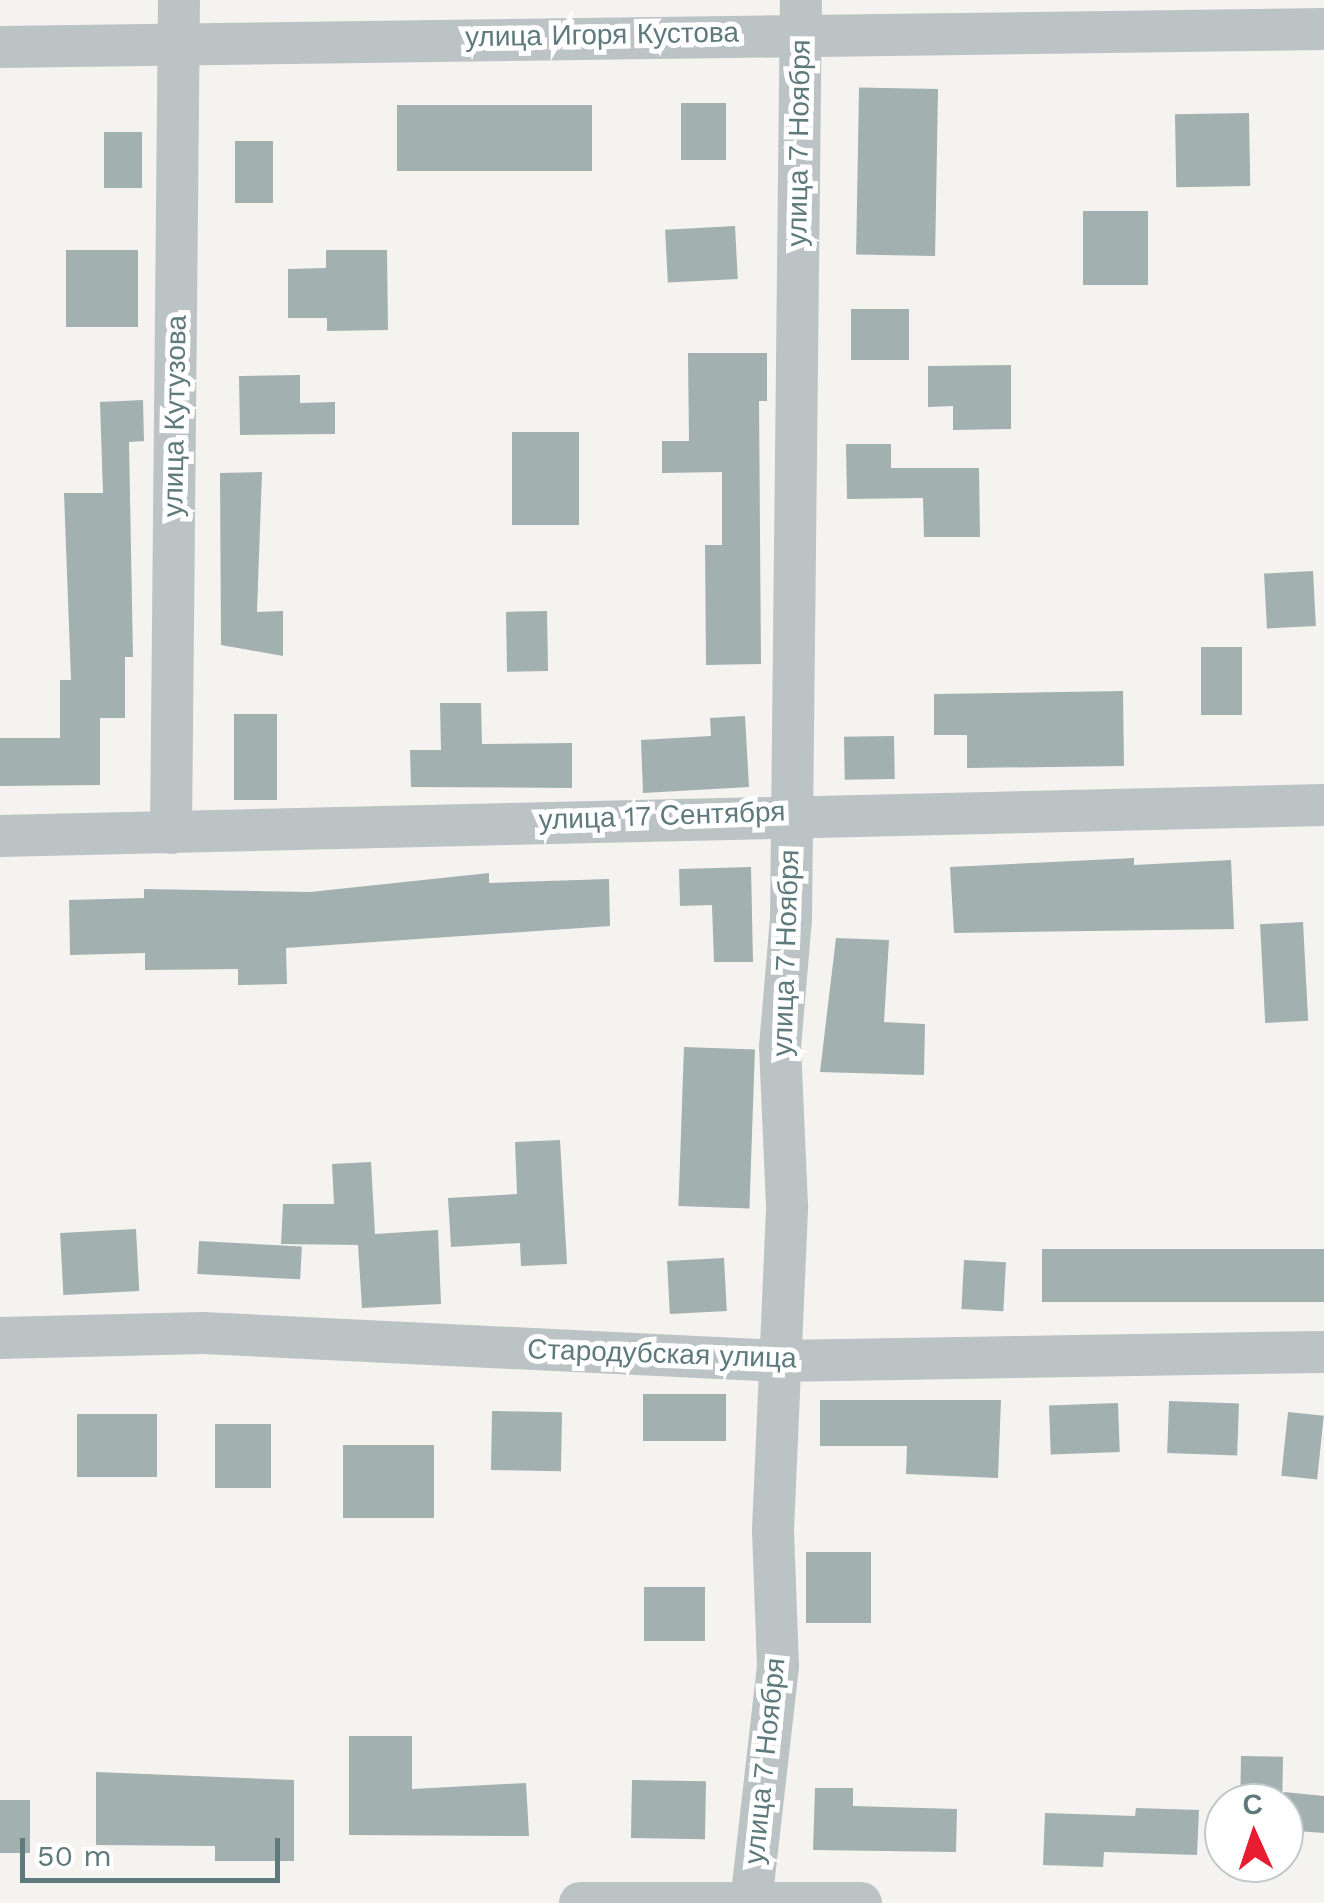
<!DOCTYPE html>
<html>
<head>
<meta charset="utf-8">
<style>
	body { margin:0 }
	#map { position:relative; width:1324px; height:1903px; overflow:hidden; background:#f5f3f0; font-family:"Work Sans",sans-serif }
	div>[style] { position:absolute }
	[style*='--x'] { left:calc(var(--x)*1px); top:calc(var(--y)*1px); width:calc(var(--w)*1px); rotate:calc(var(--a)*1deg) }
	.building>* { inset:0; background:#a2b0b0; transform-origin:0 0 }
	.minor>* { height:42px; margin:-21px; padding:0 21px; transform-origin:21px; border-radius:21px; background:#bbc3c4 }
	span { translate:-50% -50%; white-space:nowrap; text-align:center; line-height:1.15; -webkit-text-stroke:10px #fff; paint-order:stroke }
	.street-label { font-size:28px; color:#5f7a7c }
	.north { position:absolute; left:1204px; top:1783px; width:100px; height:100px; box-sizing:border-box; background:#fff; border:2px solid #bfcacb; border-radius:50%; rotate:357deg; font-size:28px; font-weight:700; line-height:40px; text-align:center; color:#5f7a7c }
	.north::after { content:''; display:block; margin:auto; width:35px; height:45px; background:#e81d31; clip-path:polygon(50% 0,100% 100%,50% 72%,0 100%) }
	.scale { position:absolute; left:20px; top:1838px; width:260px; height:45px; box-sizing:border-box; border:5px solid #5f7a7c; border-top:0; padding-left:12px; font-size:30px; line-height:35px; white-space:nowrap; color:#5f7a7c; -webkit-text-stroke:8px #fff; paint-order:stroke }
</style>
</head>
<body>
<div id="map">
	<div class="building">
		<i style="left:938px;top:89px;width:167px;height:79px;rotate:91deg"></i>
		<i style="left:726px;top:103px;width:57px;height:45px;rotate:90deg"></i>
		<i style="left:592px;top:105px;width:66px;height:195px;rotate:90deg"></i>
		<i style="left:1249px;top:113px;width:73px;height:74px;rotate:89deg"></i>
		<i style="left:142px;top:132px;width:56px;height:38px;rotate:90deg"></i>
		<i style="left:235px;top:141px;width:38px;height:62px"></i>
		<i style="left:1083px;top:211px;width:65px;height:74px"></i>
		<i style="left:735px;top:226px;width:53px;height:70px;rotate:87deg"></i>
		<i style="left:138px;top:250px;width:77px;height:72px;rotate:90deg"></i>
		<i style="clip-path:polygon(326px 250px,387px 250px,388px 330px,327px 331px,327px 318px,288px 318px,288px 269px,326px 268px)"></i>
		<i style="left:909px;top:309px;width:51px;height:58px;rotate:90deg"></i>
		<i style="clip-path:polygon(688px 353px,767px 353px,767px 401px,759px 401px,761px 664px,706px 665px,705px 545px,722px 545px,722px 472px,662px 473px,662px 441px,689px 441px)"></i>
		<i style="clip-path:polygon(1011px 365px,1011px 429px,953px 430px,953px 406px,928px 407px,928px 366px)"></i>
		<i style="clip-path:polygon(300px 375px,300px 403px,335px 402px,335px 434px,240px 435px,239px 376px)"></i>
		<i style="clip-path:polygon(143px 400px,144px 441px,129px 442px,133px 657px,125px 657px,125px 718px,100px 718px,100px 785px,0 786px,0 738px,60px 738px,60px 680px,71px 680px,64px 493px,103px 493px,100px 402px)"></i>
		<i style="left:512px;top:432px;width:67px;height:93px"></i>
		<i style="clip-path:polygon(846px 444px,891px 444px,891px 468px,979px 468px,980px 537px,924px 537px,923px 498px,847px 499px)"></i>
		<i style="clip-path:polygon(262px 472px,257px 612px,283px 611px,283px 656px,221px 645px,220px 473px)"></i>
		<i style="left:1313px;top:571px;width:55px;height:49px;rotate:87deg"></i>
		<i style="left:547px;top:611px;width:60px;height:41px;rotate:89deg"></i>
		<i style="left:1201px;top:647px;width:41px;height:68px"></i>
		<i style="clip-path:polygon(1123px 691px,1124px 766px,967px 768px,967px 735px,934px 735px,934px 694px)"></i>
		<i style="clip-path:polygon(440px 703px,481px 703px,482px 744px,572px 743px,572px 788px,411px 787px,410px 750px,441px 750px)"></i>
		<i style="left:277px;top:714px;width:86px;height:43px;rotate:90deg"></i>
		<i style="clip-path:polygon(745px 716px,749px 787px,643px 793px,641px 740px,711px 736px,710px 718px)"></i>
		<i style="left:894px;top:736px;width:43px;height:50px;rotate:89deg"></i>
		<i style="clip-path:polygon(1134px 858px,1134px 865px,1231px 860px,1234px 929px,954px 933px,950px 867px)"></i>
		<i style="clip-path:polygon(751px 867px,753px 962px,714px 962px,712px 905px,680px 906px,679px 869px)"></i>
		<i style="clip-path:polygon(489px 873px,489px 883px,609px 879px,610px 926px,286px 948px,287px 984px,238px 985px,238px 969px,145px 970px,145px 953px,70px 955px,69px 900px,144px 898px,144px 889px,310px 892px)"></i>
		<i style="left:1303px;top:922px;width:99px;height:43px;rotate:87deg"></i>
		<i style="clip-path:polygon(836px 938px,889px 940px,884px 1022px,925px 1024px,924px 1075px,820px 1072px)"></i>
		<i style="left:684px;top:1047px;width:71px;height:159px;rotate:2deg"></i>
		<i style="clip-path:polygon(560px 1140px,567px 1264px,521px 1266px,520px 1243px,451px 1247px,448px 1198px,517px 1194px,515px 1142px)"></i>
		<i style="clip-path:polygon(371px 1162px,375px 1234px,438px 1230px,441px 1304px,362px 1308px,358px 1245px,281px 1244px,283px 1204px,334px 1204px,332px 1164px)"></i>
		<i style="left:136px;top:1229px;width:62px;height:76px;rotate:87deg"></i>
		<i style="left:199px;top:1241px;width:103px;height:33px;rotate:3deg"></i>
		<i style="left:1324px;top:1249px;width:53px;height:282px;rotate:90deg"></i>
		<i style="left:724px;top:1258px;width:53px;height:57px;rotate:87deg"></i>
		<i style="left:964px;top:1260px;width:42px;height:49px;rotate:3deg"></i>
		<i style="left:643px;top:1394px;width:83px;height:47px"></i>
		<i style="clip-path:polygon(820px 1400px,1001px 1400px,998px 1478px,906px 1474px,907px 1446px,820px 1446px)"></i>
		<i style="left:1169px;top:1401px;width:70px;height:52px;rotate:2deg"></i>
		<i style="left:1118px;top:1403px;width:49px;height:69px;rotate:88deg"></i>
		<i style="left:492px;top:1411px;width:70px;height:59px;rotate:1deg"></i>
		<i style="left:1288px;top:1412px;width:36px;height:64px;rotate:6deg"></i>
		<i style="left:77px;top:1414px;width:80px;height:63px"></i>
		<i style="left:215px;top:1424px;width:56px;height:64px"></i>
		<i style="left:343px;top:1445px;width:91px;height:73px"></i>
		<i style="left:806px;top:1552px;width:65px;height:71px"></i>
		<i style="left:644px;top:1587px;width:61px;height:54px"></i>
		<i style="clip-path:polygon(349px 1736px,412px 1736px,412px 1789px,526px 1783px,529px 1836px,349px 1835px)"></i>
		<i style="left:1241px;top:1756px;width:42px;height:47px;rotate:1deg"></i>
		<i style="clip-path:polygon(96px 1772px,294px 1780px,294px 1861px,215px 1861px,215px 1846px,96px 1845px)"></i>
		<i style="left:632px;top:1780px;width:74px;height:58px;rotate:1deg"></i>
		<i style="clip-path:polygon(815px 1788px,853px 1788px,853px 1806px,957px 1809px,956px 1852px,813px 1850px)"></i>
		<i style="clip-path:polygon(1284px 1792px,1324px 1796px,1324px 1833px,1284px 1830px)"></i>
		<i style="left:0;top:1800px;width:30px;height:53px"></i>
		<i style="clip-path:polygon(1136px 1808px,1199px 1810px,1197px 1855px,1104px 1852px,1103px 1867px,1043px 1865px,1045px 1813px,1135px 1816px)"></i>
	</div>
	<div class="minor">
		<i style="--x:0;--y:47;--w:1324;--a:-0.78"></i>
		<i style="--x:171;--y:833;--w:833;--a:-89.45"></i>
		<i style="--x:0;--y:836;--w:1324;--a:-1.34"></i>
		<i style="--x:0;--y:1338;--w:203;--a:-1.4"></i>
		<i style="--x:203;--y:1333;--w:577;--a:2.78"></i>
		<i style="--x:779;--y:1361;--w:545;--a:-0.95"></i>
		<i style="--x:580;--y:1903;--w:281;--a:0"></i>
		<i style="--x:751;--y:1903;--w:238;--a:-83.5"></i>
		<i style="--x:778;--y:1667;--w:137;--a:-92.1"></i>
		<i style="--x:773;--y:1530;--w:324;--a:-87.5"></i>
		<i style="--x:787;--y:1206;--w:159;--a:-92.5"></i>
		<i style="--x:780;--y:1047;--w:129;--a:-85.1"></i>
		<i style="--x:791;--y:918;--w:918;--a:-89.38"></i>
	</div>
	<div class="street-label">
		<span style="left:602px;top:35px;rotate:-1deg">улица Игоря Кустова</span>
		<span style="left:799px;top:143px;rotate:-89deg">улица 7 Ноября</span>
		<span style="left:175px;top:416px;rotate:-89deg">улица Кутузова</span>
		<span style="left:662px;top:816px;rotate:-2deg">улица 17 Сентября</span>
		<span style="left:786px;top:953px;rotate:-88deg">улица 7 Ноября</span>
		<span style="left:662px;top:1354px;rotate:2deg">Стародубская улица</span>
		<span style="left:765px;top:1761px;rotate:-84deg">улица 7 Ноября</span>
	</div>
	<div class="north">С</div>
	<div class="scale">50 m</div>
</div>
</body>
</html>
